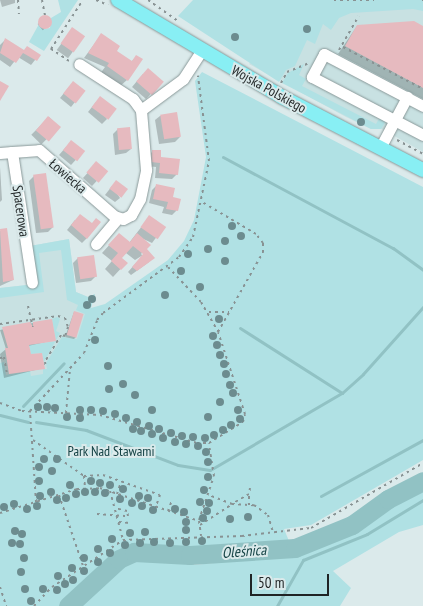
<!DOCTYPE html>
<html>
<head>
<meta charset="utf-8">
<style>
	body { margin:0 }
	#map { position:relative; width:423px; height:606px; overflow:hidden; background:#dbeaeb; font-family:"PT Sans Narrow",sans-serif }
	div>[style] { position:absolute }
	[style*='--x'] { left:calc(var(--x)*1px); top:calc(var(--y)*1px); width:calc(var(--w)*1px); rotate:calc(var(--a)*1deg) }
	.built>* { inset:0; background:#c8e1e2 }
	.green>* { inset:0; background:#b0e1e4 }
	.shadow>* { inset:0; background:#0003; transform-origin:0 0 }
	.stream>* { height:3px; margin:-1.5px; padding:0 1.5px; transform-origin:1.5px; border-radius:1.5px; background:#91c2c4 }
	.river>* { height:19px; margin:-9.5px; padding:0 9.5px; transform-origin:9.5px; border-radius:9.5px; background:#91c2c4 }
	.building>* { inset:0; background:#e6babf; transform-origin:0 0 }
	.round { border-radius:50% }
	.path>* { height:2px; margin-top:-1px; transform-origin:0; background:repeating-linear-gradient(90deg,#889293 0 2.5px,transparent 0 6.5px) }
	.roads { filter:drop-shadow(0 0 1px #8a9999) drop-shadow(0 0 1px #8a9999) }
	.minor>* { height:11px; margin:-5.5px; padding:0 5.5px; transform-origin:5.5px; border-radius:5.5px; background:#fff }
	.major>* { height:14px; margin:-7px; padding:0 7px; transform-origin:7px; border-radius:7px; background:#88eff4 }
	.trees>* { width:8px; height:8px; margin:-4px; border-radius:50%; background:#6c8c8f }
	span { translate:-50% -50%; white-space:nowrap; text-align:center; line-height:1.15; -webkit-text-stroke:4px #dbeaeb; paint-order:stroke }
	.street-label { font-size:14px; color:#1f2425 }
	.park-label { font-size:14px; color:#124043 }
	.water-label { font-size:15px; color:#154345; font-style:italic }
	.scale { position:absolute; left:250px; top:574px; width:79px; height:22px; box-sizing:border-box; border:2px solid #1f2425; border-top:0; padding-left:6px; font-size:15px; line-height:18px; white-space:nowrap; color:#1f2425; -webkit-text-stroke:4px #dbeaeb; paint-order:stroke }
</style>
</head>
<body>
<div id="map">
	<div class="built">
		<i style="clip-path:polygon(423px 5px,423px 152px,382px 129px,371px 129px,346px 117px,249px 64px,296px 11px)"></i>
		<i style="clip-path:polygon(69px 239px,76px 292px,88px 297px,95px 294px,81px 339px,22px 402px,0 380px,0 288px,36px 284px,30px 246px)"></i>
	</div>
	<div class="green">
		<i style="clip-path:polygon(58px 0,78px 0,44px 51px,29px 42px,39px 24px,44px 29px,50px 28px,51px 18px,61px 12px)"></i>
		<i style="clip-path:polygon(193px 0,423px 0,423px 11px,413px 9px,351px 13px,339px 18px,331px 30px,323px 24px,315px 44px,307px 40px,295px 66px,286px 70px,279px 82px,178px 16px)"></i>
		<i style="clip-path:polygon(304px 64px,299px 75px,306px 79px,302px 86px,376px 124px,380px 117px,386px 121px,381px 129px,371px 129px,282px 83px,288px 73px)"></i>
		<i style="clip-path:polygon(202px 72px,423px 187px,423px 460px,311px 525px,284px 529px,289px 541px,191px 548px,132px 548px,121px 552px,96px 572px,61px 606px,0 606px,0 363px,4px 362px,6px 375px,30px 371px,31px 376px,43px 374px,43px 369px,47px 369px,46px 363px,62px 337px,77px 339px,85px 314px,76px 310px,78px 305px,67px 300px,61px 250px,39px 253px,44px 292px,0 298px,0 288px,36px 284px,30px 246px,69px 239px,76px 292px,88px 297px,95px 294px,91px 308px,105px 304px,168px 260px,184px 241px,194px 220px,206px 157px,195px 81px)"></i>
		<i style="clip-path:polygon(57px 317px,60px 319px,56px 331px,60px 333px,44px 362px,42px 353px,31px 354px,29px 345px,56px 341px,52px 319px)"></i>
		<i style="clip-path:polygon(423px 490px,423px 525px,399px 532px,333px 571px,351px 588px,340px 606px,78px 606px,120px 564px,143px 559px,194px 565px,303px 554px,333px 543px)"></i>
	</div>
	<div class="shadow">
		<i style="clip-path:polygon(0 0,15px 0,15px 3px,2px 7px)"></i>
		<i style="left:46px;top:17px;width:8px;height:11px;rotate:50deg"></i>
		<i style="clip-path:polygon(357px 26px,423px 27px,423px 99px,338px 54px)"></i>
		<i style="left:72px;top:29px;width:14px;height:26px;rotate:36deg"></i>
		<i style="clip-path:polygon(101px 35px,115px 51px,131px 62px,137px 56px,127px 80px,119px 87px,100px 74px,105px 67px,84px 58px)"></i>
		<i style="clip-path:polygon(5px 40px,23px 51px,39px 55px,31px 65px,18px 57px,10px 67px,0 60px,0 45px)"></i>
		<i style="clip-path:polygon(143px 74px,162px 82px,146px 99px,132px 87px)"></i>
		<i style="clip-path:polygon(69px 87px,75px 102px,71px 107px,60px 98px)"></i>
		<i style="clip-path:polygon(96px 102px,107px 119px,102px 124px,88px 112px)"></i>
		<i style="clip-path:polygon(176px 113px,180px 137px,175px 142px,159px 144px,155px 120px,160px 116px)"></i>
		<i style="left:49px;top:117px;width:14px;height:25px;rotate:45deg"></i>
		<i style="clip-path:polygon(118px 129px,131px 149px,126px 153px,115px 155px,113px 134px)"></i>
		<i style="clip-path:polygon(66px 147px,83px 152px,71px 165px,59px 155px)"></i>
		<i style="clip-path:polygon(153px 151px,177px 174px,172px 179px,155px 178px,156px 167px,147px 166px,148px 156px)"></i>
		<i style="clip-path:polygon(0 167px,2px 200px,0 202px)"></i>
		<i style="clip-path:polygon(92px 168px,106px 171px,92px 186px,83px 178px)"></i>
		<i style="clip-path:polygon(34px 176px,53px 227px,48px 232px,36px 233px,29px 181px)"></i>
		<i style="clip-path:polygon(157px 185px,171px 198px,177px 210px,172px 215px,162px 213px,164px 207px,149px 203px,152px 190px)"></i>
		<i style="clip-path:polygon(112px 186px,120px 198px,115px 202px,105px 195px)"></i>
		<i style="clip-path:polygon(149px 217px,164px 227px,152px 243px,139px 237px,149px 245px,141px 254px,149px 262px,131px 275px,128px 272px,143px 255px,135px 260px,126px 253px,121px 258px,126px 263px,113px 277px,105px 269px,112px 261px,102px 253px,112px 242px,129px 243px)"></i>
		<i style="clip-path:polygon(75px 220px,87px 238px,82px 243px,67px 230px)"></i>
		<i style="clip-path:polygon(6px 230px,13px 280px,0 286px,0 231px)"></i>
		<i style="clip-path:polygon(78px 258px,96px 276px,91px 281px,76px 283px,73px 263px)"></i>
		<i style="clip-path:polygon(74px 312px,76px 337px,74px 339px,65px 337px)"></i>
		<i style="clip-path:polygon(33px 323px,54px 340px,28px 346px,27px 356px,43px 368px,4px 378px,0 354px,6px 349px,0 330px)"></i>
	</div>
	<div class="stream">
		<i style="--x:223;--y:157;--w:193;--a:28.2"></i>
		<i style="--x:393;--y:248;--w:37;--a:36"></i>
		<i style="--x:240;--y:328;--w:121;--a:32.5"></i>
		<i style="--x:23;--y:406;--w:59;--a:-46.4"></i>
		<i style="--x:0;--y:415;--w:29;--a:14"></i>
		<i style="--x:36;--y:422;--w:51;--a:9.1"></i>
		<i style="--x:86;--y:430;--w:98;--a:20.8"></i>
		<i style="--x:178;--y:465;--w:32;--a:9"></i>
		<i style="--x:210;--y:470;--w:153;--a:-30.3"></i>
		<i style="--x:342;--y:393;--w:28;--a:-42"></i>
		<i style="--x:363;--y:374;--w:90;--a:-48.2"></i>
		<i style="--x:321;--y:496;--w:116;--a:-28.8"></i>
		<i style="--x:277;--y:606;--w:53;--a:-60.5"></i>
		<i style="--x:303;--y:560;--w:69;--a:-22.1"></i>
		<i style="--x:367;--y:534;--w:66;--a:-31.3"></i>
	</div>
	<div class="river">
		<i style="--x:68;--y:606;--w:69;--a:-42.7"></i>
		<i style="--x:119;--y:559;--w:17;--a:-25"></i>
		<i style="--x:134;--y:552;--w:56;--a:3.1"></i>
		<i style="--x:190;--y:555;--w:105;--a:-3.8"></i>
		<i style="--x:295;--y:548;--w:61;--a:-22"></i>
		<i style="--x:352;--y:525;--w:44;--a:-35.8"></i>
		<i style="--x:388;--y:499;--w:39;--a:-27"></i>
	</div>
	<div class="building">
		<i class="round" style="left:38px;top:15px;width:14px;height:14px"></i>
		<i style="clip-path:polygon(414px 21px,423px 26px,423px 88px,345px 46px,357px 25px)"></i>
		<i style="left:72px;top:27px;width:16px;height:20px;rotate:35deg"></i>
		<i style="clip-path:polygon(101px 33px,120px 46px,117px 51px,132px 61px,136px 55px,143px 59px,128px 81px,107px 66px,109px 63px,88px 53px)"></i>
		<i style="clip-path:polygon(5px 38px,24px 50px,27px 46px,41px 55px,37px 61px,23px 53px,16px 63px,0 53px)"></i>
		<i style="left:148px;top:68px;width:21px;height:18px;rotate:41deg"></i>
		<i style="clip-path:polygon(0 81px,9px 86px,0 101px)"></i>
		<i style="left:73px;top:81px;width:16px;height:16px;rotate:38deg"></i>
		<i style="left:100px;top:96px;width:21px;height:14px;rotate:37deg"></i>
		<i style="left:177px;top:112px;width:25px;height:17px;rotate:81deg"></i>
		<i style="left:48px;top:116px;width:17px;height:19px;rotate:40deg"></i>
		<i style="left:130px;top:127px;width:22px;height:13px;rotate:85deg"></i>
		<i style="left:71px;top:140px;width:18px;height:13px;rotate:38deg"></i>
		<i style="clip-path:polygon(152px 150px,161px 150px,161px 157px,180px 159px,178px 175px,159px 173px,160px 163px,151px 162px)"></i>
		<i style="left:96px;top:161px;width:16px;height:15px;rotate:40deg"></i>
		<i style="left:46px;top:173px;width:55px;height:13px;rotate:82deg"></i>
		<i style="left:116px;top:180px;width:15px;height:11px;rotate:37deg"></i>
		<i style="clip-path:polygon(156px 184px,175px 188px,173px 197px,181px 199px,178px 211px,166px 209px,168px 202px,153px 199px)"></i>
		<i style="clip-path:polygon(80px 214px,92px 223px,96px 218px,101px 222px,87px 239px,71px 225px)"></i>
		<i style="left:149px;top:215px;width:21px;height:15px;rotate:35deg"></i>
		<i style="clip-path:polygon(7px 228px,14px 280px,3px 282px,0 229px)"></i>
		<i style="clip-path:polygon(119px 233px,130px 242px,137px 233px,151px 245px,147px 249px,155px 258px,137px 271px,132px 267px,143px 254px,133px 246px,122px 258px,128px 263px,121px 270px,111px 261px,118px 253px,108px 245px)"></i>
		<i style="left:94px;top:255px;width:22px;height:17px;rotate:82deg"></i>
		<i style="left:74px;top:311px;width:10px;height:25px;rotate:17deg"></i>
		<i style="clip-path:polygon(52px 319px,56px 341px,29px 345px,31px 354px,42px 353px,45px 369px,9px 374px,5px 348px,8px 348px,2px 327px,30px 322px,33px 327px,33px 322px)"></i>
	</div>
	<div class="path">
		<i style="--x:18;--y:0;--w:14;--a:86"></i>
		<i style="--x:42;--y:0;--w:16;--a:79"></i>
		<i style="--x:96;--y:0;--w:13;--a:23"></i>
		<i style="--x:148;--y:0;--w:35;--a:35"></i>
		<i style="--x:334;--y:0;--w:40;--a:0"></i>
		<i style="--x:422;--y:0;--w:1;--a:0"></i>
		<i style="--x:343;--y:47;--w:90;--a:27.7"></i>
		<i style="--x:339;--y:50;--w:39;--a:-60"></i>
		<i style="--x:69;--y:61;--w:22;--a:-146"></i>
		<i style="--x:51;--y:49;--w:59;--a:-56.9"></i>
		<i style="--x:281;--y:83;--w:13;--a:-61"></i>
		<i style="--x:287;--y:72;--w:22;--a:-22"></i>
		<i style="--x:397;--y:140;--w:30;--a:28"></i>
		<i style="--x:168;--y:267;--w:48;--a:46.7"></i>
		<i style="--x:201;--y:302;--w:34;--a:60"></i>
		<i style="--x:28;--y:306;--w:14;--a:78"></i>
		<i style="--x:209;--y:312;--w:20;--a:0"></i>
		<i style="--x:31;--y:320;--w:7;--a:74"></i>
		<i style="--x:0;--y:324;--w:59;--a:-7.9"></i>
		<i style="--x:58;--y:316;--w:7;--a:16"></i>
		<i style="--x:65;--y:318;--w:9;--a:72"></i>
		<i style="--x:68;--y:327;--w:9;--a:108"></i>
		<i style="--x:65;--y:336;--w:4;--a:-166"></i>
		<i style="--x:61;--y:335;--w:31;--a:121"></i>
		<i style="--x:45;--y:362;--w:6;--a:81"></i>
		<i style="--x:4;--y:357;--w:17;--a:80"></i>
		<i style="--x:0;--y:358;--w:6;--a:-9"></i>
		<i style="--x:0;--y:403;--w:23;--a:20"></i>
		<i style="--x:22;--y:411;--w:78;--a:2.9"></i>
		<i style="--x:100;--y:415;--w:101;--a:16.1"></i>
		<i style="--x:197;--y:443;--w:12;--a:0"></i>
		<i style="--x:209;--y:443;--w:40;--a:-32"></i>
		<i style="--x:243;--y:422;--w:8;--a:-76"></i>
		<i style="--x:245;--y:414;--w:86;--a:-108.2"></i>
		<i style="--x:218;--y:332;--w:92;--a:-60.6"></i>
		<i style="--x:263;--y:252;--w:9;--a:-90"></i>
		<i style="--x:263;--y:243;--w:11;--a:-128"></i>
		<i style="--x:256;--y:234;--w:63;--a:-149.3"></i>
		<i style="--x:66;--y:413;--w:44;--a:-84.8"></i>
		<i style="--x:33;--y:440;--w:62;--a:35.2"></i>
		<i style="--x:84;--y:476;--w:11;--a:85"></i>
		<i style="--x:84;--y:476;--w:19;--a:-3"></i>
		<i style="--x:103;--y:475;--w:60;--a:19.3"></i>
		<i style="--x:160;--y:495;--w:12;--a:110"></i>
		<i style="--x:250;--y:488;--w:6;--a:99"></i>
		<i style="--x:249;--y:494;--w:20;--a:150"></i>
		<i style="--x:232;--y:504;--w:22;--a:3"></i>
		<i style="--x:254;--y:505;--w:17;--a:36"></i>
		<i style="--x:268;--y:515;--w:19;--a:74"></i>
		<i style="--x:110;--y:491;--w:51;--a:75.1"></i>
		<i style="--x:117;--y:494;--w:13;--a:-72"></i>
		<i style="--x:59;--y:495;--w:75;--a:71.3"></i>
		<i style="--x:36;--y:502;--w:91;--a:-93.8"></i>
		<i style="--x:30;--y:411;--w:79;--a:-47"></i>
		<i style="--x:84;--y:353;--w:35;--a:-68"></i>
		<i style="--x:97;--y:320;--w:9;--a:-49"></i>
		<i style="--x:103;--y:313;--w:94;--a:-36.4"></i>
		<i style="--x:179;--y:257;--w:24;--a:-55"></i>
		<i style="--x:193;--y:237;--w:78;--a:-78.1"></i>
		<i style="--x:209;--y:161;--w:86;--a:-97.4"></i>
		<i style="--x:249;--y:505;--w:11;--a:-90"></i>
		<i style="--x:168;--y:511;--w:12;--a:-70"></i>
		<i style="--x:0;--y:513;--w:81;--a:-17.3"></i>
		<i style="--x:77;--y:489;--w:23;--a:-2"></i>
		<i style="--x:100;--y:488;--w:104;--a:18.4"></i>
		<i style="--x:199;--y:521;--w:15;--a:82"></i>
		<i style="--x:97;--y:514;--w:31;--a:4"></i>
		<i style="--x:128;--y:516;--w:5;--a:-101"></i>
		<i style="--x:127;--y:511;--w:12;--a:-166"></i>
		<i style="--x:199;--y:520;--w:46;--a:-71.2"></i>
		<i style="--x:214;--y:476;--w:33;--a:-99"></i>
		<i style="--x:119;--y:522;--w:11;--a:5"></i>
		<i style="--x:200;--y:525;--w:38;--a:-33"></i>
		<i style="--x:232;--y:504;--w:26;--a:-159"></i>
		<i style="--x:0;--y:587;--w:20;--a:72"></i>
		<i style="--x:34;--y:606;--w:26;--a:-47"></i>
		<i style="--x:52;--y:587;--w:85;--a:-33.5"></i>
		<i style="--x:123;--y:540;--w:119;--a:-1.9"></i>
		<i style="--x:242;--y:536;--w:69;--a:-6.6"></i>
		<i style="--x:311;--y:528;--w:129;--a:-30.1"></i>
	</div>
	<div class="roads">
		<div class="minor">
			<i style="--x:423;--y:106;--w:112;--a:-152.3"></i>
			<i style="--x:324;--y:54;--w:26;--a:118"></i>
			<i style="--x:312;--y:77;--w:125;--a:27.6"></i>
			<i style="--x:141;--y:110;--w:52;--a:-36.4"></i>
			<i style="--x:183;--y:79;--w:35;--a:-57"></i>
			<i style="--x:380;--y:148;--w:58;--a:-62.1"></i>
			<i style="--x:12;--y:152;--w:27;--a:-4"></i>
			<i style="--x:39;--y:150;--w:100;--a:41.3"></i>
			<i style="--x:114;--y:216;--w:9;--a:18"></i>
			<i style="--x:123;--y:219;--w:9;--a:-27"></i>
			<i style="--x:131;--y:215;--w:18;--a:-61"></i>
			<i style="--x:140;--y:199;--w:30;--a:-78"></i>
			<i style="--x:146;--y:170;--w:60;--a:-94.8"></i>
			<i style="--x:141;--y:110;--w:14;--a:-126"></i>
			<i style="--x:133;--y:99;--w:64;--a:-147.1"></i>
			<i style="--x:0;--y:153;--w:12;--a:-5"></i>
			<i style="--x:12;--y:152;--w:132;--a:81.3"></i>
			<i style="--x:96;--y:244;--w:34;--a:-50"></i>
		</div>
		<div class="major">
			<i style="--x:118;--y:0;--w:191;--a:30.6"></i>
			<i style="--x:282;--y:97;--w:159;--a:27.4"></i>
		</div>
	</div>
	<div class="trees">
		<i style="left:307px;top:29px"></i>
		<i style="left:235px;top:37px"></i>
		<i style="left:361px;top:122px"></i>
		<i style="left:232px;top:226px"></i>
		<i style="left:241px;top:236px"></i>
		<i style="left:225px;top:241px"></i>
		<i style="left:208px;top:249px"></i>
		<i style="left:188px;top:254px"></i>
		<i style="left:225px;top:261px"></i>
		<i style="left:181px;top:271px"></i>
		<i style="left:200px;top:287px"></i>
		<i style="left:165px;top:295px"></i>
		<i style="left:92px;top:299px"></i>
		<i style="left:87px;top:305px"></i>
		<i style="left:219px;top:319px"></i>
		<i style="left:213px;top:336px"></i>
		<i style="left:95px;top:340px"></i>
		<i style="left:217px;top:345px"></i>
		<i style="left:220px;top:355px"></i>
		<i style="left:224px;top:364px"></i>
		<i style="left:108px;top:366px"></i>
		<i style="left:226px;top:374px"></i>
		<i style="left:123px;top:384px"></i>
		<i style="left:230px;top:385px"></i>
		<i style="left:109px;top:389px"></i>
		<i style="left:233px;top:393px"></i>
		<i style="left:135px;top:395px"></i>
		<i style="left:220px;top:402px"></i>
		<i style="left:38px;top:407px"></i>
		<i style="left:47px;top:407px"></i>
		<i style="left:55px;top:408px"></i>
		<i style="left:80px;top:410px"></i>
		<i style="left:91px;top:410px"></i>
		<i style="left:152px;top:410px"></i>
		<i style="left:238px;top:410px"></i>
		<i style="left:103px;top:411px"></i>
		<i style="left:115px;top:414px"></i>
		<i style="left:67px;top:417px"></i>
		<i style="left:208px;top:417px"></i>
		<i style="left:80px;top:418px"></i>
		<i style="left:126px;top:418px"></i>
		<i style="left:240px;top:419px"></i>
		<i style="left:137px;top:422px"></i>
		<i style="left:231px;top:425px"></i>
		<i style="left:149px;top:426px"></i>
		<i style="left:133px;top:429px"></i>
		<i style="left:159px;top:429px"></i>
		<i style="left:223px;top:430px"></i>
		<i style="left:141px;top:431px"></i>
		<i style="left:171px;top:433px"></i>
		<i style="left:152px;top:434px"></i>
		<i style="left:214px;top:435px"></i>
		<i style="left:182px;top:436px"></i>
		<i style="left:193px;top:437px"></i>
		<i style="left:163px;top:438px"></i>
		<i style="left:205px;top:438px"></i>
		<i style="left:175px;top:442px"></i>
		<i style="left:186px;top:444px"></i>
		<i style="left:198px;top:446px"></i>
		<i style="left:206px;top:452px"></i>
		<i style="left:44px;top:459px"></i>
		<i style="left:57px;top:459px"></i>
		<i style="left:208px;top:462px"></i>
		<i style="left:39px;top:467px"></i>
		<i style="left:52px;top:471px"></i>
		<i style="left:208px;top:477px"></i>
		<i style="left:39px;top:481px"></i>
		<i style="left:91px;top:481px"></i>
		<i style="left:100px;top:483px"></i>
		<i style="left:70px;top:485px"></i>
		<i style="left:110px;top:485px"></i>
		<i style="left:123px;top:489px"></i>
		<i style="left:204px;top:490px"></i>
		<i style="left:51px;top:492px"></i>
		<i style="left:85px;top:492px"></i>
		<i style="left:95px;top:492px"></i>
		<i style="left:105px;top:493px"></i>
		<i style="left:76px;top:494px"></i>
		<i style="left:40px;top:496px"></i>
		<i style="left:139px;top:496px"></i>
		<i style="left:66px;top:498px"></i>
		<i style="left:148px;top:498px"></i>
		<i style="left:120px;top:499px"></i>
		<i style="left:57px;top:500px"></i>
		<i style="left:200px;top:502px"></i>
		<i style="left:132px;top:503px"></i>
		<i style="left:209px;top:503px"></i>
		<i style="left:14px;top:504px"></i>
		<i style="left:37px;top:506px"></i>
		<i style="left:142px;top:506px"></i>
		<i style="left:4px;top:507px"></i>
		<i style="left:27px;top:509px"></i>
		<i style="left:175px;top:509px"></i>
		<i style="left:153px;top:510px"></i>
		<i style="left:207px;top:511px"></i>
		<i style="left:184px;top:512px"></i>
		<i style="left:248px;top:517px"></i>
		<i style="left:203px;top:518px"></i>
		<i style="left:230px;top:519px"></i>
		<i style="left:186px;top:522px"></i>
		<i style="left:186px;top:530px"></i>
		<i style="left:15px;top:531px"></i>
		<i style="left:145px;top:532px"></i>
		<i style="left:130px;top:533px"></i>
		<i style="left:22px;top:534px"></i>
		<i style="left:112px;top:539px"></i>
		<i style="left:202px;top:541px"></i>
		<i style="left:154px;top:542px"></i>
		<i style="left:186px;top:542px"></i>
		<i style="left:12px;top:543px"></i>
		<i style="left:140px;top:543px"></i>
		<i style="left:170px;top:543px"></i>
		<i style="left:20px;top:544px"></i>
		<i style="left:125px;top:545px"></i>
		<i style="left:98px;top:549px"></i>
		<i style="left:110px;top:553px"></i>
		<i style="left:24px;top:558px"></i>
		<i style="left:84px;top:558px"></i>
		<i style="left:98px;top:562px"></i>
		<i style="left:72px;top:568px"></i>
		<i style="left:84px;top:571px"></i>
		<i style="left:21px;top:572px"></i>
		<i style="left:58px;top:576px"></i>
		<i style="left:73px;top:580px"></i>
		<i style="left:65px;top:584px"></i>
		<i style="left:25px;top:589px"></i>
		<i style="left:43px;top:589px"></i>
		<i style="left:57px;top:590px"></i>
		<i style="left:31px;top:601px"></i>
	</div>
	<div class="street-label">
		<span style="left:269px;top:89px;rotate:29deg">Wojska Polskiego</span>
		<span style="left:68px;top:176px;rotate:41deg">Łowiecka</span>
		<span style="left:21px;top:211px;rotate:82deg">Spacerowa</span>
	</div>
	<div class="park-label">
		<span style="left:111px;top:451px">Park Nad Stawami</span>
	</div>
	<div class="water-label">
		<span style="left:244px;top:551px;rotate:-4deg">Oleśnica</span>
	</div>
	<div class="scale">50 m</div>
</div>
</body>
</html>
